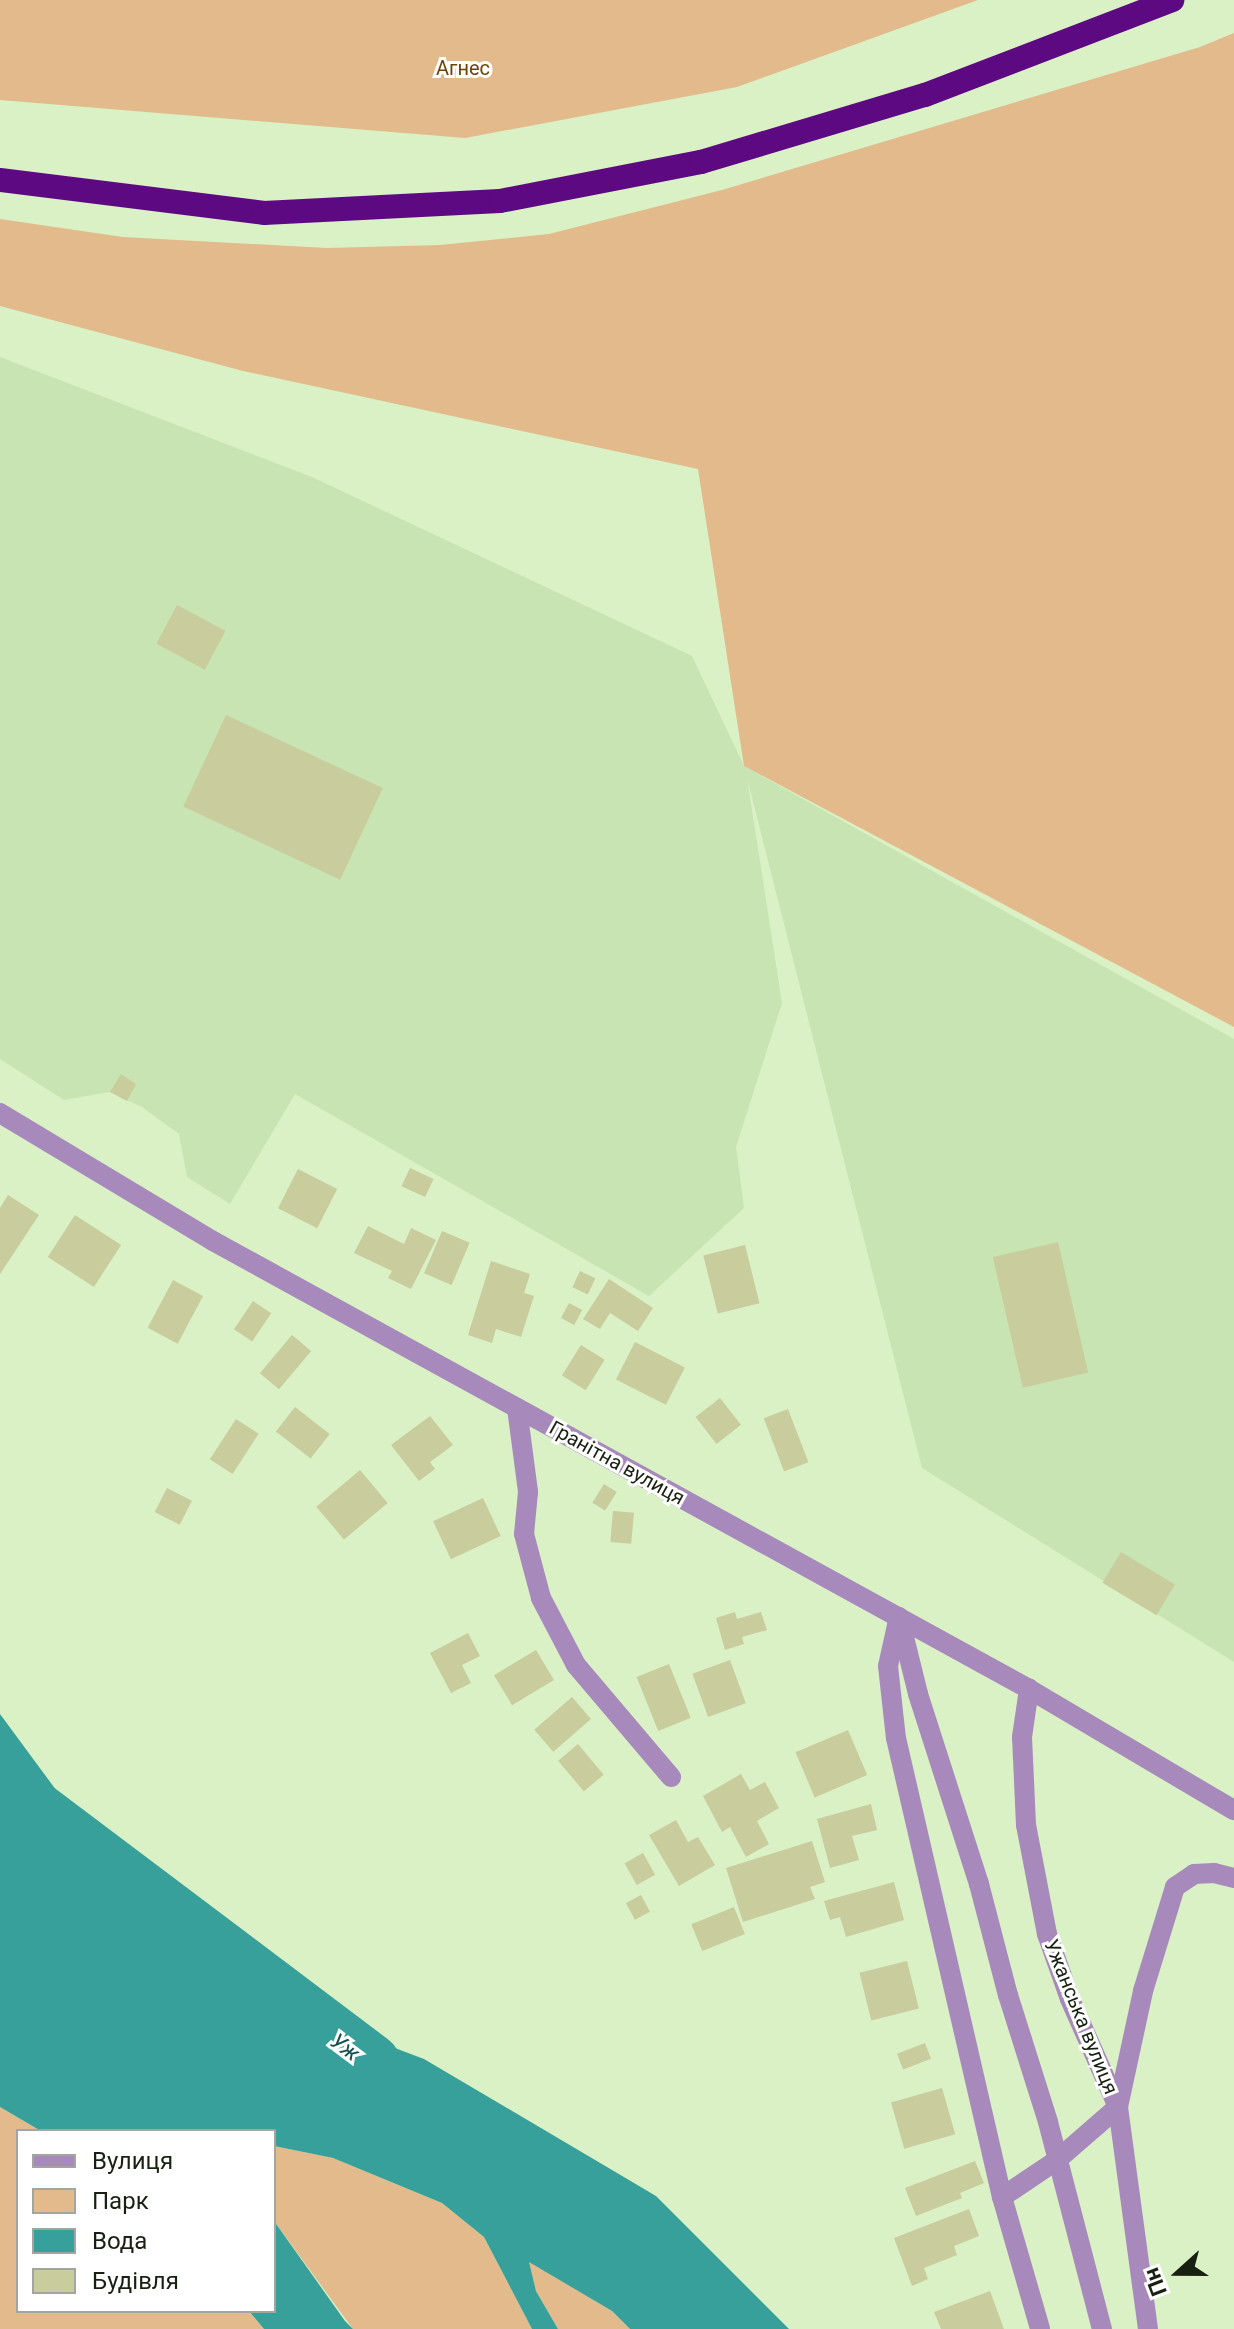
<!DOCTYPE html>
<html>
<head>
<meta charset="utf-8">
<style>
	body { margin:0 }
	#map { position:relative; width:1234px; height:2329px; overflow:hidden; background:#d9f1c5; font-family:Roboto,sans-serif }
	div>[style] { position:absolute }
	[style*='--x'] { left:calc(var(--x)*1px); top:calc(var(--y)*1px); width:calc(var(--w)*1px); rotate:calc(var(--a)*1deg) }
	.built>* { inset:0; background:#c9e4b3 }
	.green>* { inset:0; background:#e2ba8b }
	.water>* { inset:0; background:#38a09b }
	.river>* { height:64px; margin:-32px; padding:0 32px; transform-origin:32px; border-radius:32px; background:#38a09b }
	.building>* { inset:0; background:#c9cc9d; transform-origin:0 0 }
	.minor>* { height:20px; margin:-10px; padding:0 10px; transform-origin:10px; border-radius:10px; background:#a789bc }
	.highway>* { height:24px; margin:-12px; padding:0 12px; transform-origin:12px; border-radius:12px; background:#5d0981 }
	span { translate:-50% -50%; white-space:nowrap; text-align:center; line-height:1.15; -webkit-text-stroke:6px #fff; paint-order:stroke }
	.park-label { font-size:20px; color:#6c4406 }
	.street-label { font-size:20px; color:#182111 }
	.water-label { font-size:22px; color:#144f4d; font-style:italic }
	.legend { position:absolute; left:16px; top:2129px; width:260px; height:184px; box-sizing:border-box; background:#fff; border:2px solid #a3a6a0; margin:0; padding:10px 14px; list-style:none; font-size:24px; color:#182111 }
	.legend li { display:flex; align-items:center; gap:16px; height:40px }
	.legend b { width:40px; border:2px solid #a3a6a0 }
	.north { position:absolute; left:1138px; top:2233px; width:80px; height:80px; -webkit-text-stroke:6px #fff; paint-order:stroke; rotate:249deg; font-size:22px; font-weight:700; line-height:32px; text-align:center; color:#182111 }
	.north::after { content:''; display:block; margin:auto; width:28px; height:36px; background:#182111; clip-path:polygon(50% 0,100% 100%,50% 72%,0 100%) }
</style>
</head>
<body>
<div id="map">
	<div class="built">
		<i style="clip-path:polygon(0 357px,312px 477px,692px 656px,744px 766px,1234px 1039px,1234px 1662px,922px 1468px,747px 778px,782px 1003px,736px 1147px,744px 1208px,649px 1296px,295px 1094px,230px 1204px,187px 1177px,179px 1134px,142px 1107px,110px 1092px,64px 1100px,0 1059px)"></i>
	</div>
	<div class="green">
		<i style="clip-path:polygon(0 0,978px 0,737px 87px,465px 138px,0 100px)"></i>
		<i style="clip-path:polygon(1234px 33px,1234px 1027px,744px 766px,698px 469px,243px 371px,0 306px,0 219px,123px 237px,327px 248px,440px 245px,549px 234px,722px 190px,1200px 47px)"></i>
		<i style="clip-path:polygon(0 2107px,41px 2131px,18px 2131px,18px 2311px,249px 2311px,264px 2329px,0 2329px)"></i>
		<i style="clip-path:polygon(274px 2146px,333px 2158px,442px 2203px,484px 2237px,532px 2329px,353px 2329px,274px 2221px)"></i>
		<i style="clip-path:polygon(528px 2261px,612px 2311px,630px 2329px,558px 2329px,536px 2291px)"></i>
	</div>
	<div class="water">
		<i style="clip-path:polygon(0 1714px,104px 1855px,257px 1996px,424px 2059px,656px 2196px,789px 2329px,630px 2329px,612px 2311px,529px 2262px,536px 2291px,558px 2329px,532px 2329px,484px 2237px,442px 2203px,333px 2158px,274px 2146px,274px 2131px,41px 2131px,0 2107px)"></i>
		<i style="clip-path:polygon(274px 2221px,345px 2321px,353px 2329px,264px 2329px,249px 2311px,274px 2311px)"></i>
	</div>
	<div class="river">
		<i style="--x:0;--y:1787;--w:462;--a:37"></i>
	</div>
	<div class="building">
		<i style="left:177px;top:605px;width:55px;height:44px;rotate:28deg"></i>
		<i style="left:226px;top:715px;width:173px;height:101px;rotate:25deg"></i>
		<i style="clip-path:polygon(121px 1074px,136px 1084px,127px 1101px,110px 1092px)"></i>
		<i style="left:410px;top:1168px;width:26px;height:20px;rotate:25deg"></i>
		<i style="left:298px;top:1169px;width:44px;height:44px;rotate:27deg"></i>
		<i style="clip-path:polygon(8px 1195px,39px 1215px,0 1274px,0 1208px)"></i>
		<i style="left:75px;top:1215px;width:55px;height:50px;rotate:33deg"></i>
		<i style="clip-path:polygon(368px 1226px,404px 1244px,411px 1228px,436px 1240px,411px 1289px,388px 1278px,392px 1271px,354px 1253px)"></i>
		<i style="left:442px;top:1231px;width:30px;height:46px;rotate:23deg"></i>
		<i style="left:1058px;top:1242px;width:134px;height:67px;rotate:77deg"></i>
		<i style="left:745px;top:1245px;width:60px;height:43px;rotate:76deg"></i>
		<i style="clip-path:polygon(491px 1261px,530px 1274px,524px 1293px,534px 1296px,521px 1337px,496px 1329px,492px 1343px,468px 1335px)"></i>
		<i style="left:580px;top:1271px;width:17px;height:18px;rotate:25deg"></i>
		<i style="clip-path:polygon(609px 1279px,653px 1308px,638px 1331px,610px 1313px,600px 1329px,583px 1319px)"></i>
		<i style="left:173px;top:1280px;width:34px;height:54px;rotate:28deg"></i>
		<i style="left:253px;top:1301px;width:22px;height:34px;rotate:34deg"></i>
		<i style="left:569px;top:1303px;width:15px;height:17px;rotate:28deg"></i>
		<i style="left:292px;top:1335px;width:25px;height:50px;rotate:40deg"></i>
		<i style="left:635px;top:1342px;width:56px;height:42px;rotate:27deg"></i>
		<i style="left:581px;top:1345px;width:28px;height:36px;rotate:32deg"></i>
		<i style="left:720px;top:1398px;width:34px;height:31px;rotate:52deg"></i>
		<i style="left:295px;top:1407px;width:44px;height:31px;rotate:38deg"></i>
		<i style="left:788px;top:1409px;width:57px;height:26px;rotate:69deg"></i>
		<i style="clip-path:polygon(430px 1416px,453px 1445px,430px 1462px,435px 1469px,419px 1481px,391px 1445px)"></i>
		<i style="left:236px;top:1419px;width:27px;height:48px;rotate:33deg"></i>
		<i style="left:360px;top:1470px;width:43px;height:57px;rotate:50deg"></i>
		<i style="left:604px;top:1484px;width:15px;height:22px;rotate:32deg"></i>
		<i style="left:167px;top:1488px;width:28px;height:27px;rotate:27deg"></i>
		<i style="left:483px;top:1498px;width:42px;height:55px;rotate:65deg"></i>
		<i style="left:613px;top:1511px;width:21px;height:31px;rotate:5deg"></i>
		<i style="left:1121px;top:1552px;width:63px;height:36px;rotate:31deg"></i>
		<i style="clip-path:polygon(735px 1612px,737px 1619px,761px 1612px,767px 1630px,742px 1637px,744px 1644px,725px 1650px,716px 1618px)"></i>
		<i style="clip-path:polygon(468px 1633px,480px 1656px,462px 1665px,471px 1683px,451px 1693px,430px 1653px)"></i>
		<i style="left:536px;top:1650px;width:35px;height:49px;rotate:59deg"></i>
		<i style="left:730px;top:1660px;width:46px;height:40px;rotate:70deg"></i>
		<i style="left:669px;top:1664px;width:58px;height:35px;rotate:68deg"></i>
		<i style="left:572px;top:1697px;width:29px;height:50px;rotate:49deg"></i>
		<i style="left:848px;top:1730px;width:49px;height:57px;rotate:67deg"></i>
		<i style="left:578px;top:1744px;width:40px;height:26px;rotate:50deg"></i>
		<i style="clip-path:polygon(741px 1774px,750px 1790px,765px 1782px,779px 1808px,757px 1821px,769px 1844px,746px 1857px,730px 1827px,722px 1832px,703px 1796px)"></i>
		<i style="clip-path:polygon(871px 1804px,877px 1830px,852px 1836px,859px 1860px,830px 1868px,817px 1819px)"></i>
		<i style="clip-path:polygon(676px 1820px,688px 1842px,698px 1837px,715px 1865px,679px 1886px,649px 1835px)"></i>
		<i style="clip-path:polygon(812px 1841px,825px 1882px,810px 1887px,815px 1899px,743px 1922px,726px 1868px)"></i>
		<i style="left:643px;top:1853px;width:25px;height:21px;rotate:61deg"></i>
		<i style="clip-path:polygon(894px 1882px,904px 1920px,846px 1937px,840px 1917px,830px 1920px,824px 1901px)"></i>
		<i style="left:641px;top:1895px;width:19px;height:17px;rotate:62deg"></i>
		<i style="left:734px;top:1907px;width:29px;height:46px;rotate:68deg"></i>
		<i style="left:907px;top:1961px;width:49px;height:49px;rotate:76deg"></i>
		<i style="left:925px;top:2043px;width:17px;height:30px;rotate:69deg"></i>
		<i style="left:942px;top:2088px;width:48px;height:53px;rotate:74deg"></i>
		<i style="clip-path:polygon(975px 2161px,984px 2183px,960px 2193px,962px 2198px,916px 2216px,905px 2188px)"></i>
		<i style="clip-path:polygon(969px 2209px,979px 2236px,954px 2246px,957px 2255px,924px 2268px,928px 2279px,912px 2286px,894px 2238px)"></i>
		<i style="clip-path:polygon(990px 2291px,1004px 2329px,941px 2329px,934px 2312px)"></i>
	</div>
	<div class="minor">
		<i style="--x:0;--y:1113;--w:249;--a:31"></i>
		<i style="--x:213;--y:1241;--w:931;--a:28.77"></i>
		<i style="--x:1029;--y:1689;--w:238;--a:30.6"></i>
		<i style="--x:517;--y:1408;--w:85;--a:82.5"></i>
		<i style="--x:528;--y:1492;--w:42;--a:95.4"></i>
		<i style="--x:524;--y:1534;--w:66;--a:75.1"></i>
		<i style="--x:541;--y:1598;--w:76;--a:62.4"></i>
		<i style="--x:576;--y:1665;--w:147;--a:49.7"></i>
		<i style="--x:899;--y:1617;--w:79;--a:76.1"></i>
		<i style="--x:918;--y:1694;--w:200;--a:72.2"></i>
		<i style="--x:979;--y:1884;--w:115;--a:75.4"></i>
		<i style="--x:1008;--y:1995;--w:133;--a:72.5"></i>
		<i style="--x:1048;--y:2122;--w:214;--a:75.4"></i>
		<i style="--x:898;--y:1621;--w:46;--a:102.5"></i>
		<i style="--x:888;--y:1666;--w:72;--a:83.7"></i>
		<i style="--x:896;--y:1738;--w:471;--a:77"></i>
		<i style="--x:1002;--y:2197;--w:137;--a:73.9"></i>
		<i style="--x:1002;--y:2197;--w:66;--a:-33.9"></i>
		<i style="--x:1057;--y:2160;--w:81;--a:-41"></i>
		<i style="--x:1118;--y:2107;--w:118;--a:-114"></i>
		<i style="--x:1070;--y:1999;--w:69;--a:-109.5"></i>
		<i style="--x:1047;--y:1934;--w:111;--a:-100.9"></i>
		<i style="--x:1026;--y:1825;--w:88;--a:-92.6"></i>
		<i style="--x:1022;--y:1737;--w:49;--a:-81.7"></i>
		<i style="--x:1148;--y:2329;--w:224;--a:-97.7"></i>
		<i style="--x:1118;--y:2107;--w:119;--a:-77.8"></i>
		<i style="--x:1143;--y:1991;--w:109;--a:-72.9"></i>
		<i style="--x:1175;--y:1887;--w:23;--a:-34"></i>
		<i style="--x:1194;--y:1874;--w:20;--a:-3"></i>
		<i style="--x:1214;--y:1873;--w:21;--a:14"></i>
	</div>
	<div class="highway">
		<i style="--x:0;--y:180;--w:266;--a:7.1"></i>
		<i style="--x:264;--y:213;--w:236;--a:-2.9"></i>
		<i style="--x:500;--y:201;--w:205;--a:-11"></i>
		<i style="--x:701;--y:162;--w:234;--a:-16.7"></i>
		<i style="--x:925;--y:95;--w:265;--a:-21"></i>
	</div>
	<div class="park-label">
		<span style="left:463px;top:68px">Агнес</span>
	</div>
	<div class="street-label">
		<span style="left:617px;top:1463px;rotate:29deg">Гранітна вулиця</span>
		<span style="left:1081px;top:2017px;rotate:68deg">Ужанська вулиця</span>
	</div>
	<div class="water-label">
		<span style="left:345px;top:2047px;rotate:37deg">Уж</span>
	</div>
	<ul class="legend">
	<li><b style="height:10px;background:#a789bc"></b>Вулиця</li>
	<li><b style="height:22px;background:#e2ba8b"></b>Парк</li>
	<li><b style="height:22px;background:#38a09b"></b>Вода</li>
	<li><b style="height:22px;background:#c9cc9d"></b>Будівля</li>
	</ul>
	<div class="north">Пн</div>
</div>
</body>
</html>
